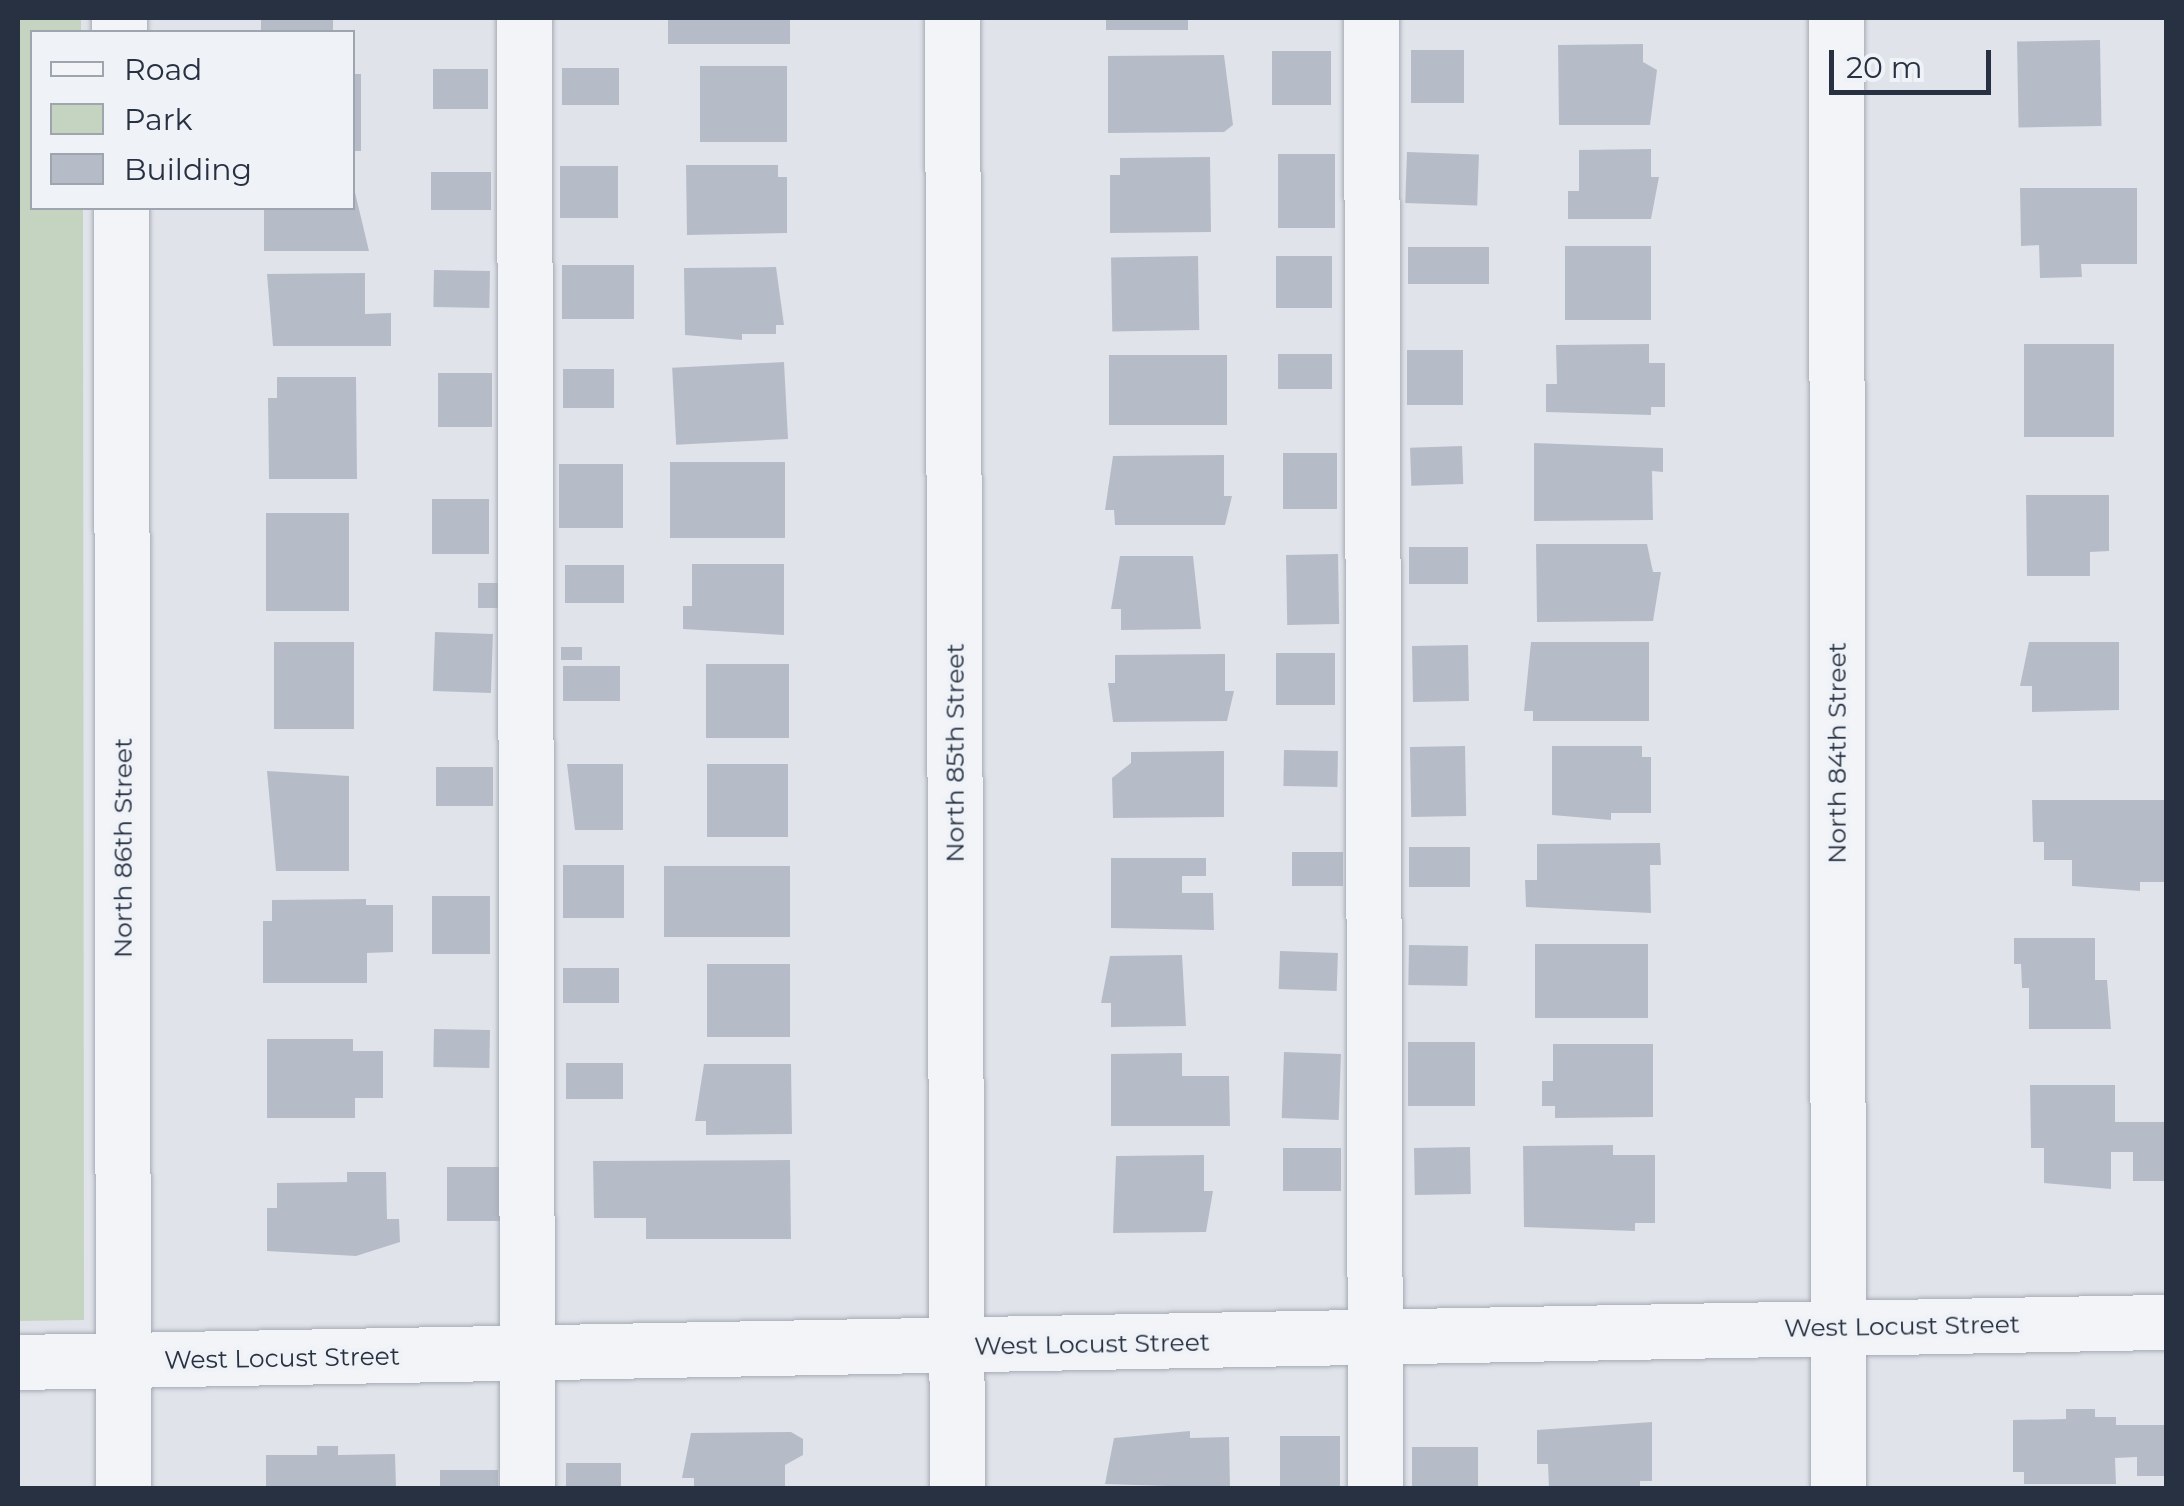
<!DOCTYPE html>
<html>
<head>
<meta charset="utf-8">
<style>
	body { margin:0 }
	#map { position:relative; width:2184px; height:1506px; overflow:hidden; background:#e0e3ea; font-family:Montserrat,sans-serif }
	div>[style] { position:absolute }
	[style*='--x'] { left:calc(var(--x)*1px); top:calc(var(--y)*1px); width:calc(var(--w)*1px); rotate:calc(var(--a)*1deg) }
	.green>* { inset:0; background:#c5d4c0 }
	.building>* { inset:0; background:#b6bcc7; transform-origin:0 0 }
	.roads { filter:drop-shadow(0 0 2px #a5aab4) drop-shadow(0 0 2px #a5aab4) }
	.minor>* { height:55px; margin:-27.5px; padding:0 27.5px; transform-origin:27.5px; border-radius:27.5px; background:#f3f4f8 }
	span { translate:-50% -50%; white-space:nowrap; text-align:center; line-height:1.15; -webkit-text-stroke:8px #eff2f7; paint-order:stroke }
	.street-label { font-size:25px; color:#273142 }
	.frame { position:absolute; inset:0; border:20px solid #273142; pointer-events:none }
	.legend { position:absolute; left:30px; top:30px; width:325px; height:180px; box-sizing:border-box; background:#eff2f7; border:2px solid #9fa5af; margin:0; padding:12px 18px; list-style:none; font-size:30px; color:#273142 }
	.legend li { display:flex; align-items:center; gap:20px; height:50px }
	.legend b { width:50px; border:2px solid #9fa5af }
	.scale { position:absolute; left:1829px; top:50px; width:162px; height:45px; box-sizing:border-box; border:5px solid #273142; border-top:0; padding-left:12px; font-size:30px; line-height:35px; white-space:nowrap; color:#273142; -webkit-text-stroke:8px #eff2f7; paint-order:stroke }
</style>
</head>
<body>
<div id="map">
	<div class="green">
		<i style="clip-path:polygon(18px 18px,81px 18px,81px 32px,32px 32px,32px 208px,83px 208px,84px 1320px,18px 1321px)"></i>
	</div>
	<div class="building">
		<i style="left:261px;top:18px;width:72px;height:14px"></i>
		<i style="left:668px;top:18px;width:122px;height:26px"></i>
		<i style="left:1106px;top:18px;width:82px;height:12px"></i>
		<i style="left:2100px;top:40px;width:86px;height:83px;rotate:89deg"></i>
		<i style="clip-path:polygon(1643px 44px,1643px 62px,1657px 70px,1650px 125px,1559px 125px,1558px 45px)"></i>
		<i style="left:1464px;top:50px;width:53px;height:53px;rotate:90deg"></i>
		<i style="left:1272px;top:51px;width:59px;height:54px"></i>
		<i style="clip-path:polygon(1224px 55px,1233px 125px,1224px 132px,1108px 133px,1108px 56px)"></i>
		<i style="left:700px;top:66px;width:87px;height:76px"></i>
		<i style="left:562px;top:68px;width:57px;height:37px"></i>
		<i style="left:433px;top:69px;width:55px;height:40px"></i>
		<i style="left:352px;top:74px;width:9px;height:77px"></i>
		<i style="clip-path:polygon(1651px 149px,1651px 177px,1659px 177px,1651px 219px,1568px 219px,1568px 191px,1579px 191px,1579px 150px)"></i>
		<i style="left:1407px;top:152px;width:72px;height:51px;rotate:2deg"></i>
		<i style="left:1278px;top:154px;width:57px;height:74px"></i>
		<i style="clip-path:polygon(1210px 157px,1211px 232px,1110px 233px,1110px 175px,1120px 175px,1120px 158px)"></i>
		<i style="clip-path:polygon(686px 165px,778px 165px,778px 177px,787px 177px,787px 233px,687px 235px)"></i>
		<i style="left:560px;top:166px;width:58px;height:52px"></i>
		<i style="left:431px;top:172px;width:60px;height:38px"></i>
		<i style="clip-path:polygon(352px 180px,369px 251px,264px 251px,264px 208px,352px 208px)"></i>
		<i style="clip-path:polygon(2020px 188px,2137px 188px,2137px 264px,2081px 264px,2082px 277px,2040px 278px,2039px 245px,2021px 246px)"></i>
		<i style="left:1651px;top:246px;width:74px;height:86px;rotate:90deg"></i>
		<i style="left:1489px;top:247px;width:37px;height:81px;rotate:90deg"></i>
		<i style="left:1198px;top:256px;width:74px;height:87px;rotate:89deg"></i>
		<i style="left:1276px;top:256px;width:56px;height:52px"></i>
		<i style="left:562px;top:265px;width:72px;height:54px"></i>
		<i style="clip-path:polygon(776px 267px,784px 325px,776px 325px,776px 334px,742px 334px,742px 340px,685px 335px,684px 268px)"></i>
		<i style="left:434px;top:270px;width:56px;height:37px;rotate:1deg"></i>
		<i style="clip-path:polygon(365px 273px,365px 314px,391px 313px,391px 346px,273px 346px,267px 274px)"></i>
		<i style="clip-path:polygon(1649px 344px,1649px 363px,1665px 363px,1665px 407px,1651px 407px,1651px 415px,1546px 412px,1546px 384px,1557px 384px,1556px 345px)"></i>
		<i style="left:2024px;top:344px;width:90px;height:93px"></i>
		<i style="left:1407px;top:350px;width:56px;height:55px"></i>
		<i style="left:1278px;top:354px;width:54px;height:35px"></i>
		<i style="left:1109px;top:355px;width:118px;height:70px"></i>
		<i style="left:784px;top:362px;width:77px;height:112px;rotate:87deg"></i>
		<i style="left:563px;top:369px;width:51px;height:39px"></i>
		<i style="left:492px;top:373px;width:54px;height:54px;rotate:90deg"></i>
		<i style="clip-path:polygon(277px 377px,356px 377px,357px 479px,269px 479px,268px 398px,277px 398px)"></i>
		<i style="clip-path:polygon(1534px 443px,1663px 448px,1663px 472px,1652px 471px,1653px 520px,1534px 521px)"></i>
		<i style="left:1462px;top:446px;width:38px;height:52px;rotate:88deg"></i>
		<i style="left:1337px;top:453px;width:56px;height:54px;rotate:90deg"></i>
		<i style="clip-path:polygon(1224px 455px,1224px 496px,1232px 496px,1225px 525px,1115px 525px,1114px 510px,1105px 510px,1113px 456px)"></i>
		<i style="left:670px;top:462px;width:115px;height:76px"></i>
		<i style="left:559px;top:464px;width:64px;height:64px"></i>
		<i style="clip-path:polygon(2026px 495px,2109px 495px,2109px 551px,2090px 552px,2090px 576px,2027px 576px)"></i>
		<i style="left:489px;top:499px;width:55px;height:57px;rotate:90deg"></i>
		<i style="left:266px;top:513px;width:83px;height:98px"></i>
		<i style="clip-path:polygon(1536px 544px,1647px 544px,1653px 572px,1661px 572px,1653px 621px,1537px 622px)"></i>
		<i style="left:1409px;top:547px;width:59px;height:37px"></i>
		<i style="left:1338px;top:554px;width:70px;height:52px;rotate:89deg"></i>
		<i style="clip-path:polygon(1120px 556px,1193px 556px,1201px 629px,1121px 630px,1121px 609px,1111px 609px)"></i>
		<i style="clip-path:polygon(692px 564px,784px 564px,784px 635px,683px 629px,683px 606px,692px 606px)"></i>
		<i style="left:565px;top:565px;width:59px;height:38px"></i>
		<i style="left:478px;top:583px;width:23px;height:25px"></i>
		<i style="left:435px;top:632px;width:58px;height:59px;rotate:2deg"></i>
		<i style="left:274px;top:642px;width:80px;height:87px"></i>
		<i style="clip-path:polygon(1531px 642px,1649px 642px,1649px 721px,1533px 721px,1533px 711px,1524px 711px)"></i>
		<i style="clip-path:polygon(2029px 642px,2119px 642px,2119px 710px,2032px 712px,2032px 686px,2020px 686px)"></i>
		<i style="left:1468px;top:645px;width:56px;height:56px;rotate:89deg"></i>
		<i style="left:561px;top:647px;width:21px;height:13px"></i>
		<i style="left:1276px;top:653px;width:59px;height:52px"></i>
		<i style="clip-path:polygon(1225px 654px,1225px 691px,1234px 691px,1227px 721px,1113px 722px,1108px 683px,1115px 683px,1115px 655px)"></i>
		<i style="left:706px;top:664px;width:83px;height:74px"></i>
		<i style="left:563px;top:666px;width:57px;height:35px"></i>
		<i style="left:1465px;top:746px;width:70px;height:55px;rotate:89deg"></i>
		<i style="clip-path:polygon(1552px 746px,1642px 746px,1642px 757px,1651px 757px,1651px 813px,1611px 813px,1611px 820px,1552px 815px)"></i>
		<i style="left:1284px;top:750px;width:54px;height:36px;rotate:1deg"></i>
		<i style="clip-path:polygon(1224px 751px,1224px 817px,1113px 818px,1112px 778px,1131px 763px,1131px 752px)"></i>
		<i style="clip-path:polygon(567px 764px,623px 764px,623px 830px,575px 830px)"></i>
		<i style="left:707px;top:764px;width:81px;height:73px"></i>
		<i style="left:436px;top:767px;width:57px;height:39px"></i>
		<i style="clip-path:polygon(267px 771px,349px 776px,349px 871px,276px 871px)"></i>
		<i style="clip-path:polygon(2032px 800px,2166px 800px,2166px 882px,2140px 882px,2140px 891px,2072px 886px,2072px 860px,2044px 860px,2044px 842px,2033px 842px)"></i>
		<i style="clip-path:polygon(1660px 843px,1661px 865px,1650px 865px,1651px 913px,1526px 907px,1525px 880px,1537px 880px,1537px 844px)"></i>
		<i style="left:1409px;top:847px;width:61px;height:40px"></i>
		<i style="left:1292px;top:852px;width:51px;height:34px"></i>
		<i style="clip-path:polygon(1111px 858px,1206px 858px,1206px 876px,1182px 876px,1182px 893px,1213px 893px,1214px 930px,1111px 928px)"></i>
		<i style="left:624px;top:865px;width:53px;height:61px;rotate:90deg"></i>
		<i style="left:664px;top:866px;width:126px;height:71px"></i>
		<i style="left:432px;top:896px;width:58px;height:58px"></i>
		<i style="clip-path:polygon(366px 899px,366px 905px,393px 905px,393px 952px,367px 953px,367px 983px,263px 983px,263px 921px,272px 921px,272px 900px)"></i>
		<i style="clip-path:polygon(2014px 938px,2095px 938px,2095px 980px,2107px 980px,2111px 1029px,2029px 1029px,2029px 988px,2022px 988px,2021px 964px,2014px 964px)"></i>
		<i style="left:1535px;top:944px;width:113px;height:74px"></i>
		<i style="left:1409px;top:945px;width:59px;height:40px;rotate:1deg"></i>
		<i style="left:1280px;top:951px;width:58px;height:38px;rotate:2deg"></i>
		<i style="clip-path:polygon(1182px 955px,1186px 1026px,1111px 1027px,1111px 1003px,1101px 1003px,1110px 956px)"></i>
		<i style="left:707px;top:964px;width:83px;height:73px"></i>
		<i style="left:563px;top:968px;width:56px;height:35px"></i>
		<i style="left:434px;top:1029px;width:56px;height:38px;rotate:1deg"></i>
		<i style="clip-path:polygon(267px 1039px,353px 1039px,353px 1051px,383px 1051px,383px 1098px,355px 1098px,355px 1118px,267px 1118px)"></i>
		<i style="left:1475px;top:1042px;width:64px;height:67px;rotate:90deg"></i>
		<i style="clip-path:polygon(1553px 1044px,1653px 1044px,1653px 1117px,1555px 1118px,1555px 1106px,1542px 1106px,1542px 1081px,1553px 1081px)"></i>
		<i style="left:1284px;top:1052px;width:57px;height:66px;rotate:2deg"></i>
		<i style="clip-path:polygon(1182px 1053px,1182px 1076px,1229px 1076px,1230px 1126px,1111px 1126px,1111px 1054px)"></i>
		<i style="left:566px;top:1063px;width:57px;height:36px"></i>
		<i style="clip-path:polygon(704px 1064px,791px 1064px,792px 1134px,706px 1135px,706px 1121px,695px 1121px)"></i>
		<i style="clip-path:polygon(2030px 1085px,2115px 1085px,2115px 1122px,2166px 1122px,2166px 1181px,2133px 1181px,2133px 1152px,2111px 1152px,2111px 1189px,2044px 1183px,2044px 1148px,2031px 1148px)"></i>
		<i style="clip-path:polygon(1613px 1145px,1613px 1155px,1655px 1155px,1655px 1223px,1635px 1223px,1635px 1231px,1524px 1227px,1523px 1146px)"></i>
		<i style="left:1470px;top:1147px;width:47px;height:56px;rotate:89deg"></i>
		<i style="left:1283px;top:1148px;width:58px;height:43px"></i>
		<i style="clip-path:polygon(1204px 1155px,1204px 1191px,1213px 1191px,1206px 1232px,1113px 1233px,1116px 1156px)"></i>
		<i style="clip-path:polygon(790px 1160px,791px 1239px,646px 1239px,646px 1218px,594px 1218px,593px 1161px)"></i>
		<i style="left:447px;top:1167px;width:55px;height:54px"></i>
		<i style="clip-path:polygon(347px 1172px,386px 1172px,387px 1219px,399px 1219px,400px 1242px,356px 1256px,267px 1251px,267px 1208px,277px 1208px,277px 1183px,347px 1182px)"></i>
		<i style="clip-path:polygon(2066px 1409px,2095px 1409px,2095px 1417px,2116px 1417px,2116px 1425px,2166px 1425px,2166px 1476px,2137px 1476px,2137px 1457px,2115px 1458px,2116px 1484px,2024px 1484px,2024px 1472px,2013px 1472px,2013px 1420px,2066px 1419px)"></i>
		<i style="clip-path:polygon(1652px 1422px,1652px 1481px,1640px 1481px,1640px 1488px,1549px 1488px,1548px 1464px,1537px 1464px,1537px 1430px)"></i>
		<i style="clip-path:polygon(1190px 1431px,1190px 1438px,1229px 1437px,1230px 1488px,1105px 1484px,1114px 1438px)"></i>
		<i style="clip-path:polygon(791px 1432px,803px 1439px,803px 1455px,785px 1465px,785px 1488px,694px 1488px,694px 1478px,682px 1478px,691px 1433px)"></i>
		<i style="left:1280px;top:1436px;width:60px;height:52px"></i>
		<i style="clip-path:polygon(317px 1446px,338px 1446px,338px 1455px,395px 1454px,396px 1488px,266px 1488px,266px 1455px,317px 1455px)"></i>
		<i style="left:1412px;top:1447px;width:66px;height:41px"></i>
		<i style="left:621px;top:1463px;width:25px;height:55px;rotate:90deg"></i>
		<i style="left:440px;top:1470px;width:58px;height:18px"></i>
	</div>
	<div class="roads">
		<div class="minor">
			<i style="--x:119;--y:18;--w:14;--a:90"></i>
			<i style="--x:524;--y:18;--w:1470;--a:89.88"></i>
			<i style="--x:952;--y:18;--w:1470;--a:89.81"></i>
			<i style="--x:1371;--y:18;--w:1470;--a:89.84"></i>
			<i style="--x:1836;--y:18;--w:1470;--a:89.92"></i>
			<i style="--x:121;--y:208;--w:1280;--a:89.91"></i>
			<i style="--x:18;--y:1362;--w:2148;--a:-1.07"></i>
		</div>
	</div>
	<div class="street-label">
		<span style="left:955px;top:753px;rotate:-90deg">North 85th Street</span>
		<span style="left:1837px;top:753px;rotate:-90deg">North 84th Street</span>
		<span style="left:123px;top:848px;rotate:-90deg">North 86th Street</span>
		<span style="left:1902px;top:1326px;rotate:-1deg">West Locust Street</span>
		<span style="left:1092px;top:1344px;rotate:-1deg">West Locust Street</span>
		<span style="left:282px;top:1358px;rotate:-1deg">West Locust Street</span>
	</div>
	<div class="frame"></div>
	<ul class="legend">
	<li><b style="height:12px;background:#f3f4f8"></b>Road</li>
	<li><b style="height:28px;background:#c5d4c0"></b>Park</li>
	<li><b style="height:28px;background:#b6bcc7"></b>Building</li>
	</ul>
	<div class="scale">20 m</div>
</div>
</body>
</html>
